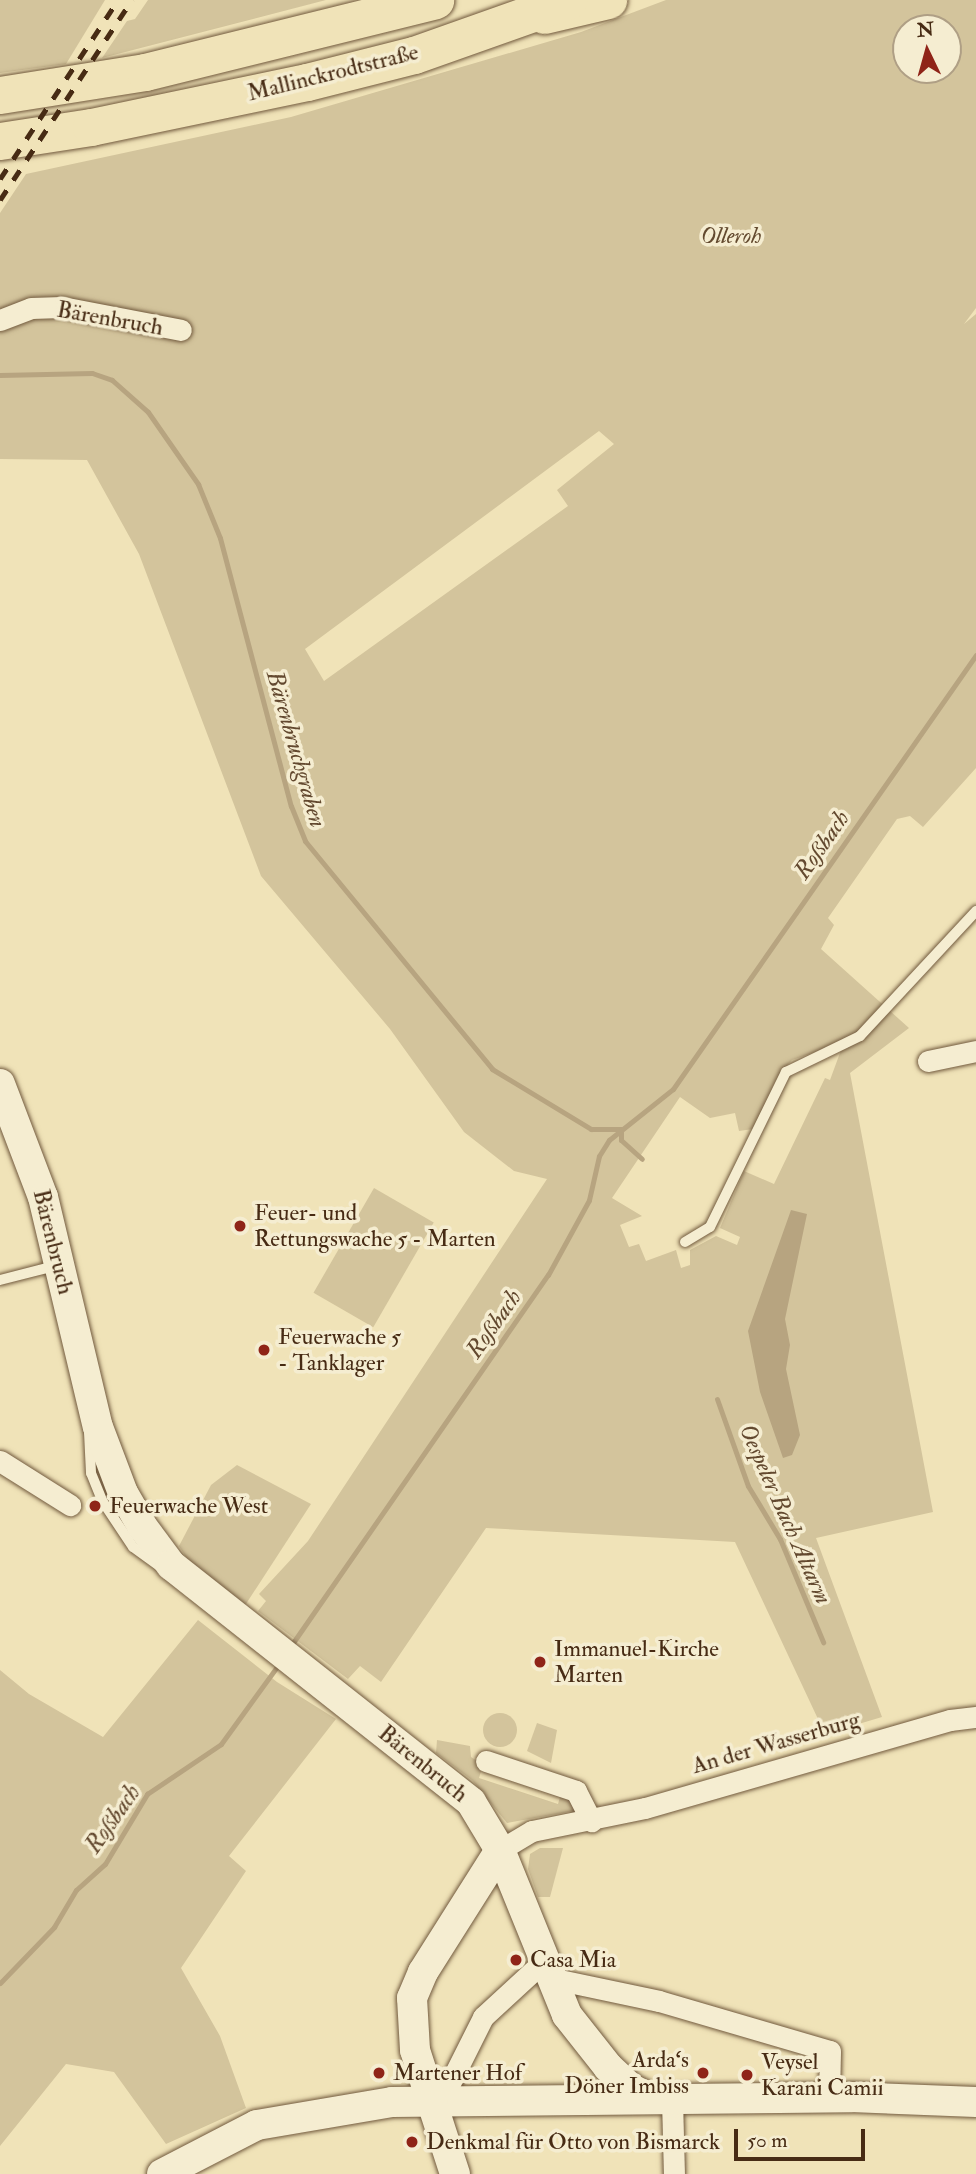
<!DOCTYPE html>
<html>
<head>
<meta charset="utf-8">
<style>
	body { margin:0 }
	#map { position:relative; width:976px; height:2174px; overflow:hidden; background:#f0e3b8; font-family:"IM FELL Double Pica",serif }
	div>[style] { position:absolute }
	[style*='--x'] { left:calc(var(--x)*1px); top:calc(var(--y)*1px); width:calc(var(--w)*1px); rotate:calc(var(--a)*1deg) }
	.green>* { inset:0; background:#d3c49c; transform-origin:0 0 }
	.round { border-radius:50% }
	.water>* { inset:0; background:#b7a480 }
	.stream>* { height:5px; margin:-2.5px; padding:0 2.5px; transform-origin:2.5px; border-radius:2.5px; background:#b7a480 }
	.roads { filter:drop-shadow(0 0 2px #71593d) drop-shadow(0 0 2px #71593d) }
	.lane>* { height:10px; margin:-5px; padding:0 5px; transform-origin:5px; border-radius:5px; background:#f5edd1 }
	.street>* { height:21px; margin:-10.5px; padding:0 10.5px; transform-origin:10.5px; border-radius:10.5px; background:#f5edd1 }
	.secondary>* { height:30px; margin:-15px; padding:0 15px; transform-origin:15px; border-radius:15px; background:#f5edd1 }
	.highway>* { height:37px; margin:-18.5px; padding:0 18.5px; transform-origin:18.5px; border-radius:18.5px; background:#f0e3b8 }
	.rail>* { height:5px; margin-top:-2.5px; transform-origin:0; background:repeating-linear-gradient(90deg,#472b14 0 12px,transparent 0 24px) }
	.dots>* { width:19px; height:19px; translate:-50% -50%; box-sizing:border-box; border:4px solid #f5edd1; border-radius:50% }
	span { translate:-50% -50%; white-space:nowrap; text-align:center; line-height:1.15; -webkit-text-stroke:7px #f5edd1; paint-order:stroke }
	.street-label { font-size:23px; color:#472b14 }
	.park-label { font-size:23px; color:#634a2f; font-style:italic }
	.poi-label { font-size:23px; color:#472b14 }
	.left { translate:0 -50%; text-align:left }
	.right { translate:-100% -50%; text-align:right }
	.water-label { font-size:24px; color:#63492f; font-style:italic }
	.north { position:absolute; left:892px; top:14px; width:70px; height:70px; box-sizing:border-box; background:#f5edd1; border:2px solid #af9f85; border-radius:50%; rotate:355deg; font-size:19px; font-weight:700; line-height:28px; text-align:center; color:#472b14 }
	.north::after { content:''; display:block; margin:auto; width:24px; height:32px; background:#8f2418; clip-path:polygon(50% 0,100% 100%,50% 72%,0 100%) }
	.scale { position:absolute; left:734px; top:2129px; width:131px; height:32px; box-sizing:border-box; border:4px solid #472b14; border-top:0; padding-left:9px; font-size:21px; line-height:24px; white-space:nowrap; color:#472b14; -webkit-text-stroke:5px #f5edd1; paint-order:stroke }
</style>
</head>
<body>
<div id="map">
	<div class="green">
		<i style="clip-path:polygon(0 0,105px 0,66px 64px,0 73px)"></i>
		<i style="clip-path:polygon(148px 0,326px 0,102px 58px,127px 21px,135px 19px)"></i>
		<i style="clip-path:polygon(evenodd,666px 0,976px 0,976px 308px,964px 324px,976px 314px,976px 768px,923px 827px,910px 816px,897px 819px,828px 918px,834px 925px,821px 949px,909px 1028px,850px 1073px,933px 1512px,816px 1538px,882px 1717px,825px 1734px,735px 1542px,486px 1528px,381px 1682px,360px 1666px,348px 1679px,258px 1611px,266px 1601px,259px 1594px,308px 1541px,547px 1179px,514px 1171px,464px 1132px,390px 1029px,261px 876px,139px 554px,87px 460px,0 459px,0 213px,26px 174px,291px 117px,581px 32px,666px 0,906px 28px,948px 28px,948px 70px,906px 70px,906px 28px,666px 0,599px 431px,614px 444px,557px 490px,568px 506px,324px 681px,305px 649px,599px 431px,666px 0,844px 1042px,830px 1080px,825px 1078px,774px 1184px,744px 1171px,720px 1228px,740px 1237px,737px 1245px,716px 1236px,690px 1250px,690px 1265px,681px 1268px,676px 1250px,646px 1261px,639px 1244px,629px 1247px,620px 1225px,642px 1216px,612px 1198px,680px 1097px,710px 1118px,735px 1113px,739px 1131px,753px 1129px,782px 1071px,792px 1060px,844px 1042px)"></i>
		<i style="left:374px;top:1188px;width:69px;height:121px;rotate:30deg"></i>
		<i style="clip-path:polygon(237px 1465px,311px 1504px,244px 1607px,195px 1571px,179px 1546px,211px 1485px)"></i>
		<i style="clip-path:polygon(198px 1620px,277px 1682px,336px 1719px,229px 1856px,246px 1871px,181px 1968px,220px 2036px,246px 2108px,166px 2144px,114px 2072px,66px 2064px,0 2146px,0 1670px,29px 1694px,103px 1737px)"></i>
		<i class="round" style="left:483px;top:1713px;width:34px;height:34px"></i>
		<i style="clip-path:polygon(537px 1723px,557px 1730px,551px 1763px,527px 1751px)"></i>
		<i style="clip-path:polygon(437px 1740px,470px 1746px,471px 1757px,483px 1765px,479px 1778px,558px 1804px,562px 1790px,579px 1810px,507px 1823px,472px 1780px,436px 1753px)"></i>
		<i style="clip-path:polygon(540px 1848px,563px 1848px,550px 1897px,538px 1897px,528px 1869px,530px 1854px)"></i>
	</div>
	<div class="water">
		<i style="clip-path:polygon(791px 1210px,807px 1214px,785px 1319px,790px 1345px,786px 1369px,800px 1435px,792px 1455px,783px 1458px,760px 1392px,748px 1331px)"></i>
	</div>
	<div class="stream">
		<i style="--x:0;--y:375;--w:92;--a:-1.2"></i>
		<i style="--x:92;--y:373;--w:21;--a:19"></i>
		<i style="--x:112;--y:380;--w:48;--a:41.6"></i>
		<i style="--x:148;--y:412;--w:88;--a:55.2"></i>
		<i style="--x:198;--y:484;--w:58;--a:67.8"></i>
		<i style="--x:220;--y:538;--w:277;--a:75.2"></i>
		<i style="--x:291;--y:806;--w:38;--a:68"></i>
		<i style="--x:305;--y:841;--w:295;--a:50.6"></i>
		<i style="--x:492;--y:1069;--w:116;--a:31.2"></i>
		<i style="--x:591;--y:1129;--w:30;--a:0"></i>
		<i style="--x:621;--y:1129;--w:11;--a:90"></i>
		<i style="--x:621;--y:1140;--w:28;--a:42"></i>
		<i style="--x:717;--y:1399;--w:92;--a:70.4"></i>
		<i style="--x:748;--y:1486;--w:62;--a:58.9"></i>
		<i style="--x:780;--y:1539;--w:112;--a:67.3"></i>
		<i style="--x:290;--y:1647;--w:453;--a:-55.3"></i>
		<i style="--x:548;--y:1275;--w:85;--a:-61.3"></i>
		<i style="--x:589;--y:1200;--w:45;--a:-77.2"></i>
		<i style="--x:599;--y:1156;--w:19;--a:-58"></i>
		<i style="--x:609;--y:1140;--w:82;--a:-38.6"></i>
		<i style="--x:673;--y:1089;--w:529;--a:-55.08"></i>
		<i style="--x:0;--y:1983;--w:78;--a:-46"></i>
		<i style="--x:54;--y:1927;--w:43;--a:-59.3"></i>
		<i style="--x:76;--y:1890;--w:39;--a:-42"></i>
		<i style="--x:105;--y:1864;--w:82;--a:-59"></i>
		<i style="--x:147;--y:1794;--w:89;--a:-34"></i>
		<i style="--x:221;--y:1744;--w:102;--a:-54.1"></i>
	</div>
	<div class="roads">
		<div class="lane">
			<i style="--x:685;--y:1242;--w:29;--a:-31"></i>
			<i style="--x:710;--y:1227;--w:173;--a:-63.9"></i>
			<i style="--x:786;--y:1072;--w:82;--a:-25.9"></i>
			<i style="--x:860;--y:1036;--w:171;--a:-47.1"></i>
			<i style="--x:0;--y:1280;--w:61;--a:-14.3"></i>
			<i style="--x:89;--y:1432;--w:41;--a:87.2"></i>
			<i style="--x:91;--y:1473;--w:31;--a:68"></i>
			<i style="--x:103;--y:1502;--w:54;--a:56.3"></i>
			<i style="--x:133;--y:1547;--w:32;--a:36"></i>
		</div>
		<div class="street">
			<i style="--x:0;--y:320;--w:33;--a:-21"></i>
			<i style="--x:31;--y:308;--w:31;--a:-2"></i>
			<i style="--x:62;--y:307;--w:121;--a:10.9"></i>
			<i style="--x:928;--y:1061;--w:49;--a:-11.8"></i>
			<i style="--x:0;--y:1461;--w:83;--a:32.2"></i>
			<i style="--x:486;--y:1761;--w:95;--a:18.4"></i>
			<i style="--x:576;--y:1791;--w:34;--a:63"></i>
			<i style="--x:500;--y:1850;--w:37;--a:-31"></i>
			<i style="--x:532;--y:1831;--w:115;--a:-11.5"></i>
			<i style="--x:645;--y:1808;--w:317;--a:-16.1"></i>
			<i style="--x:950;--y:1720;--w:26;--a:-7"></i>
			<i style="--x:550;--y:1978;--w:111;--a:11.9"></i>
			<i style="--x:659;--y:2001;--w:178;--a:16.3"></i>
			<i style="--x:830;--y:2051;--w:47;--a:91.2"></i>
			<i style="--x:672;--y:2099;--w:75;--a:88.5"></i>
			<i style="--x:430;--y:2102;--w:28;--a:-44"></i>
			<i style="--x:450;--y:2083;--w:74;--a:-63.4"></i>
			<i style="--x:483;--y:2017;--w:83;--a:-42.6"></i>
		</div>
		<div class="secondary">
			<i style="--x:0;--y:1084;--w:121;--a:69.2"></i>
			<i style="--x:43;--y:1197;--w:236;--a:76.6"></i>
			<i style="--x:98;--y:1427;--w:71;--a:69.3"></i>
			<i style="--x:123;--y:1493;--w:38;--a:60"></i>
			<i style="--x:142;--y:1526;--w:49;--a:53.4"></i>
			<i style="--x:171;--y:1565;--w:382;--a:38.3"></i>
			<i style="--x:471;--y:1802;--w:56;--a:58.9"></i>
			<i style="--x:500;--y:1850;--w:178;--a:67.9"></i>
			<i style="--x:567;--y:2015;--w:66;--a:51.7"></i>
			<i style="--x:608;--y:2067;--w:33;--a:43"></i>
			<i style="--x:632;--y:2089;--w:20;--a:27"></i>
			<i style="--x:162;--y:2174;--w:107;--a:-27.3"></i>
			<i style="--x:257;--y:2125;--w:137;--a:-9.7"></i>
			<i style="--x:392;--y:2102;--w:459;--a:-0.6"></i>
			<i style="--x:851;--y:2097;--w:125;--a:2.3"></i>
			<i style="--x:455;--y:2174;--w:130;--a:-107.9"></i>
			<i style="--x:415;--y:2050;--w:52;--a:-93.3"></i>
			<i style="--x:412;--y:1998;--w:28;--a:-67"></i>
			<i style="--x:423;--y:1972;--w:144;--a:-57.7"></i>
		</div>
		<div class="highway">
			<i style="--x:544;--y:15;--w:66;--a:-13.2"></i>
			<i style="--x:0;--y:95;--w:147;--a:-9"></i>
			<i style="--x:145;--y:72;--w:299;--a:-13.9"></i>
			<i style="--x:0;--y:141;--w:92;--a:-8.7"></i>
			<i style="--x:91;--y:127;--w:221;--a:-11.8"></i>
			<i style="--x:307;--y:82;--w:110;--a:-14.2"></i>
			<i style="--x:414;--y:55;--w:164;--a:-19.5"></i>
		</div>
	</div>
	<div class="rail">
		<i style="--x:0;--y:179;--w:214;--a:-56.6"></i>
		<i style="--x:0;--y:200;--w:240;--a:-56.6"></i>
	</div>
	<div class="dots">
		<i style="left:240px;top:1226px;background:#8f2418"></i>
		<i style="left:264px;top:1350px;background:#8f2418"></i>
		<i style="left:95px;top:1506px;background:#8f2418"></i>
		<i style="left:540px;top:1662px;background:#8f2418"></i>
		<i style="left:516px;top:1960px;background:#8f2418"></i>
		<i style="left:379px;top:2073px;background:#8f2418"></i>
		<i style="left:703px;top:2073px;background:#8f2418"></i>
		<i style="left:747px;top:2075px;background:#8f2418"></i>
		<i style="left:412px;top:2142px;background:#8f2418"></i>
	</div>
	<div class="street-label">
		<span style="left:333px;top:73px;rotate:-14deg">Mallinckrodtstraße</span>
		<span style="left:110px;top:319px;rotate:10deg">Bärenbruch</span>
		<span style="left:53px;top:1242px;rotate:76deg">Bärenbruch</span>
		<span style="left:776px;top:1743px;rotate:-16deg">An der Wasserburg</span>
		<span style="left:423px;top:1764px;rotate:39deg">Bärenbruch</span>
	</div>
	<div class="park-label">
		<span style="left:731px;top:236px">Olleroh</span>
	</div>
	<div class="poi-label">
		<span class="left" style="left:254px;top:1226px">Feuer- und<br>Rettungswache 5 - Marten</span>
		<span class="left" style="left:278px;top:1350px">Feuerwache 5<br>- Tanklager</span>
		<span class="left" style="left:109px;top:1506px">Feuerwache West</span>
		<span class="left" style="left:554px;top:1662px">Immanuel-Kirche<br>Marten</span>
		<span class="left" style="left:530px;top:1960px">Casa Mia</span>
		<span class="right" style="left:689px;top:2073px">Arda‘s<br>Döner Imbiss</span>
		<span class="left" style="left:761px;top:2075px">Veysel<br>Karani Camii</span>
		<span class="left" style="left:393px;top:2073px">Martener Hof</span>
		<span class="left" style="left:426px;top:2142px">Denkmal für Otto von Bismarck</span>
	</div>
	<div class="water-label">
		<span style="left:296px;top:749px;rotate:74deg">Bärenbruchgraben</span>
		<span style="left:822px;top:845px;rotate:-55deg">Roßbach</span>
		<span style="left:494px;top:1324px;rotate:-55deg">Roßbach</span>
		<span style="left:785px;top:1514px;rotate:66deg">Oespeler Bach Altarm</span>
		<span style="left:113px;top:1819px;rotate:-55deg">Roßbach</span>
	</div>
	<div class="north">N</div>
	<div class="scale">50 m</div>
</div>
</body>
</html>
